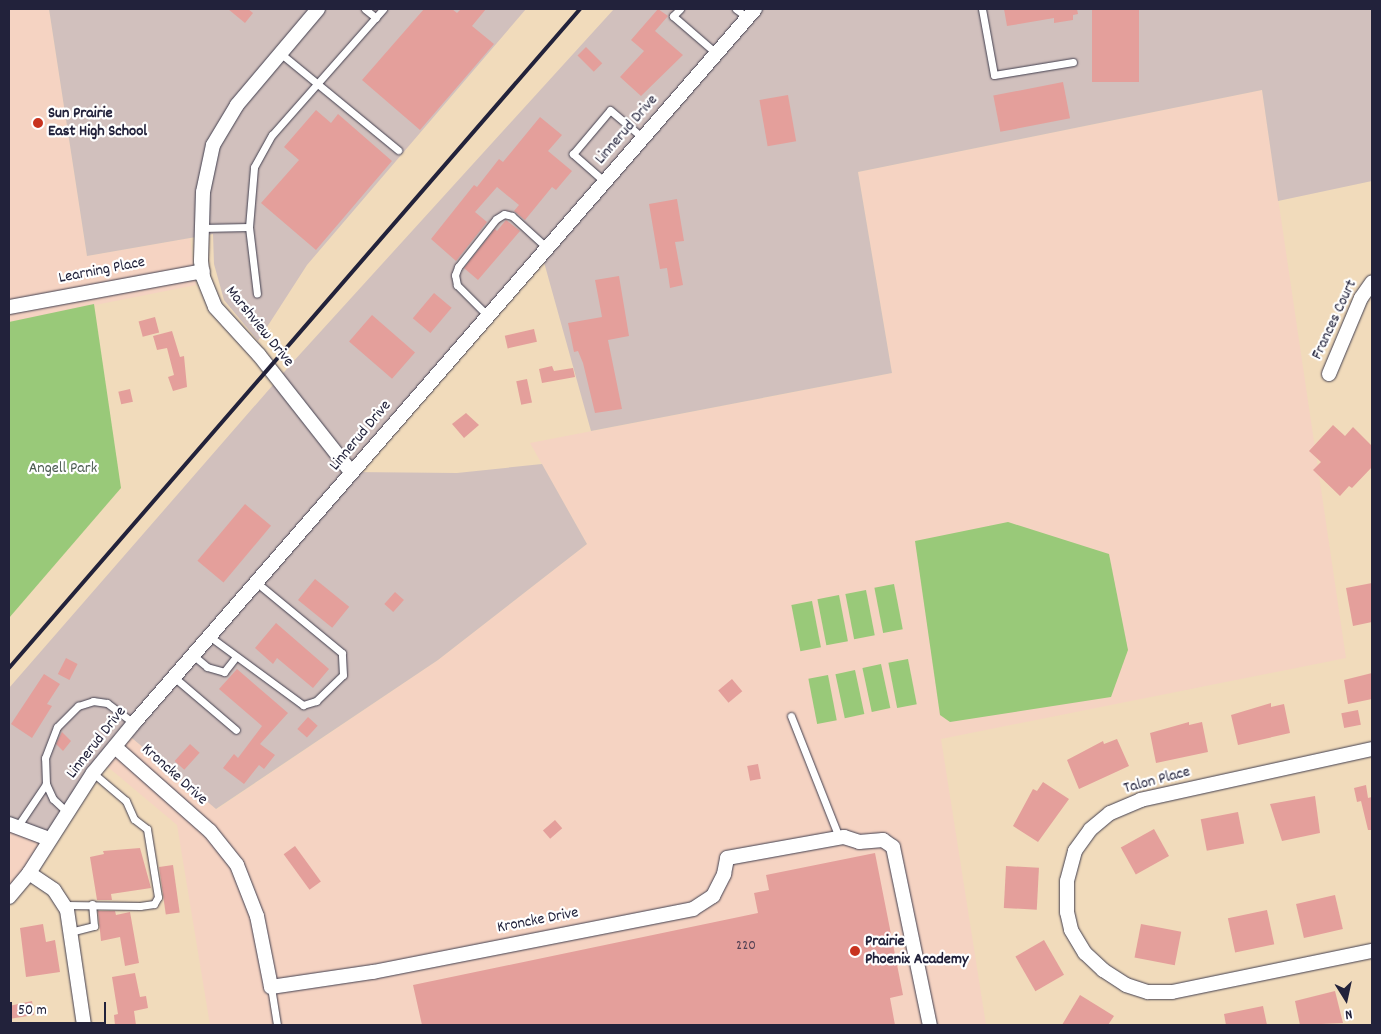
<!DOCTYPE html>
<html>
<head>
<meta charset="utf-8">
<style>
	body { margin:0 }
	#map { position:relative; width:1381px; height:1034px; overflow:hidden; background:#f1dbbb; font-family:Dekko,sans-serif }
	div>[style] { position:absolute }
	[style*='--x'] { left:calc(var(--x)*1px); top:calc(var(--y)*1px); width:calc(var(--w)*1px); rotate:calc(var(--a)*1deg) }
	.built>* { inset:0; background:#f5d3c2 }
	.industrial>* { inset:0; background:#d1c0bd }
	.green>* { inset:0; background:#99c979; transform-origin:0 0 }
	.building>* { inset:0; background:#e49f9b; transform-origin:0 0 }
	.roads { filter:drop-shadow(0 0 1px #413e4e) drop-shadow(0 0 1px #413e4e) }
	.lane>* { height:7px; margin:-3.5px; padding:0 3.5px; transform-origin:3.5px; border-radius:3.5px; background:#fff }
	.street>* { height:14px; margin:-7px; padding:0 7px; transform-origin:7px; border-radius:7px; background:#fff }
	.rail>* { height:4px; margin:-2px; padding:0 2px; transform-origin:2px; border-radius:2px; background:#22223b }
	.dots>* { width:14px; height:14px; translate:-50% -50%; box-sizing:border-box; border:2px solid #fff; border-radius:50% }
	span { translate:-50% -50%; white-space:nowrap; text-align:center; line-height:1.15; -webkit-text-stroke:4.5px #fff; paint-order:stroke }
	.number-label { font-size:14px; color:#524153 }
	.number-label span { -webkit-text-stroke-width:0 }
	.poi-label { font-size:16px; color:#22223b; font-weight:700 }
	.left { translate:0 -50%; text-align:left }
	.street-label { font-size:16px; color:#22223b }
	.park-label { font-size:16px; color:#4c5c51 }
	.frame { position:absolute; inset:0; border:10px solid #22223b; pointer-events:none }
	.north { position:absolute; left:1321px; top:974px; width:50px; height:50px; -webkit-text-stroke:4px #fff; paint-order:stroke; rotate:170deg; font-size:14px; font-weight:700; line-height:20px; text-align:center; color:#22223b }
	.north::after { content:''; display:block; margin:auto; width:18px; height:22px; background:#22223b; clip-path:polygon(50% 0,100% 100%,50% 72%,0 100%) }
	.scale { position:absolute; left:10px; top:1002px; width:96px; height:22px; box-sizing:border-box; border:2px solid #22223b; border-top:0; padding-left:6px; font-size:15px; line-height:18px; white-space:nowrap; color:#22223b; -webkit-text-stroke:4px #fff; paint-order:stroke }
</style>
</head>
<body>
<div id="map">
	<div class="built">
		<i style="clip-path:polygon(9px 9px,49px 9px,87px 256px,190px 238px,196px 285px,9px 322px)"></i>
		<i style="clip-path:polygon(1262px 90px,1346px 658px,941px 739px,986px 1025px,210px 1025px,177px 825px,102px 762px,126px 733px,217px 809px,438px 660px,587px 544px,530px 443px,892px 373px,858px 172px)"></i>
		<i style="clip-path:polygon(9px 824px,49px 839px,9px 897px)"></i>
	</div>
	<div class="industrial">
		<i style="clip-path:polygon(49px 9px,526px 9px,307px 265px,258px 341px,224px 300px,214px 264px,213px 234px,87px 256px)"></i>
		<i style="clip-path:polygon(614px 9px,1372px 9px,1372px 181px,1278px 201px,1262px 90px,858px 172px,892px 373px,591px 431px,542px 255px,352px 472px,457px 473px,542px 464px,587px 544px,438px 660px,216px 809px,126px 733px,49px 839px,9px 824px,9px 688px,292px 363px)"></i>
	</div>
	<div class="green">
		<i style="clip-path:polygon(94px 304px,121px 488px,9px 618px,9px 322px)"></i>
		<i style="clip-path:polygon(1008px 522px,1109px 554px,1128px 650px,1111px 697px,950px 722px,940px 715px,915px 541px)"></i>
		<i style="left:894px;top:584px;width:46px;height:20px;rotate:79deg"></i>
		<i style="left:866px;top:590px;width:46px;height:21px;rotate:79deg"></i>
		<i style="left:839px;top:595px;width:47px;height:22px;rotate:79deg"></i>
		<i style="left:812px;top:601px;width:47px;height:21px;rotate:79deg"></i>
		<i style="left:908px;top:659px;width:46px;height:20px;rotate:79deg"></i>
		<i style="left:881px;top:664px;width:45px;height:19px;rotate:78deg"></i>
		<i style="left:855px;top:670px;width:45px;height:20px;rotate:78deg"></i>
		<i style="left:828px;top:675px;width:46px;height:20px;rotate:79deg"></i>
	</div>
	<div class="building">
		<i style="clip-path:polygon(228px 9px,248px 9px,253px 13px,245px 23px)"></i>
		<i style="clip-path:polygon(424px 9px,452px 9px,457px 13px,461px 9px,486px 9px,472px 26px,494px 44px,420px 130px,362px 80px)"></i>
		<i style="clip-path:polygon(658px 9px,668px 16px,655px 31px,683px 55px,641px 96px,620px 77px,644px 51px,631px 40px)"></i>
		<i style="clip-path:polygon(1004px 9px,1077px 9px,1078px 14px,1073px 15px,1073px 20px,1054px 23px,1054px 18px,1007px 26px)"></i>
		<i style="left:1092px;top:9px;width:47px;height:73px"></i>
		<i style="left:586px;top:47px;width:23px;height:12px;rotate:45deg"></i>
		<i style="left:1063px;top:82px;width:37px;height:71px;rotate:79deg"></i>
		<i style="left:788px;top:95px;width:47px;height:29px;rotate:80deg"></i>
		<i style="clip-path:polygon(316px 110px,331px 123px,338px 114px,392px 161px,316px 250px,261px 203px,299px 160px,284px 147px)"></i>
		<i style="clip-path:polygon(540px 117px,562px 135px,548px 151px,572px 171px,556px 190px,552px 187px,525px 220px,514px 211px,519px 205px,497px 187px,475px 212px,487px 222px,456px 261px,431px 239px,474px 185px,477px 187px,499px 159px,503px 162px)"></i>
		<i style="clip-path:polygon(677px 199px,684px 241px,675px 242px,683px 285px,670px 288px,667px 268px,660px 269px,649px 204px)"></i>
		<i style="clip-path:polygon(506px 220px,520px 231px,478px 280px,464px 268px,495px 229px,497px 231px)"></i>
		<i style="clip-path:polygon(619px 276px,629px 336px,608px 340px,622px 409px,595px 413px,583px 363px,578px 351px,574px 352px,568px 323px,602px 317px,595px 280px)"></i>
		<i style="left:434px;top:293px;width:23px;height:33px;rotate:40deg"></i>
		<i style="left:372px;top:315px;width:57px;height:35px;rotate:41deg"></i>
		<i style="left:155px;top:317px;width:16px;height:17px;rotate:75deg"></i>
		<i style="left:534px;top:329px;width:13px;height:30px;rotate:77deg"></i>
		<i style="clip-path:polygon(172px 331px,180px 357px,184px 356px,187px 387px,173px 391px,168px 377px,174px 375px,167px 348px,157px 350px,153px 336px)"></i>
		<i style="clip-path:polygon(552px 366px,554px 371px,573px 368px,575px 377px,542px 383px,539px 369px)"></i>
		<i style="left:527px;top:379px;width:24px;height:11px;rotate:78deg"></i>
		<i style="left:130px;top:389px;width:13px;height:12px;rotate:77deg"></i>
		<i style="clip-path:polygon(466px 413px,479px 425px,464px 438px,452px 424px)"></i>
		<i style="clip-path:polygon(1333px 425px,1345px 436px,1353px 427px,1372px 446px,1372px 467px,1352px 488px,1349px 486px,1340px 496px,1313px 470px,1321px 462px,1309px 451px)"></i>
		<i style="left:245px;top:504px;width:34px;height:74px;rotate:40deg"></i>
		<i style="left:315px;top:579px;width:44px;height:27px;rotate:39deg"></i>
		<i style="clip-path:polygon(1372px 583px,1372px 622px,1353px 626px,1346px 588px)"></i>
		<i style="left:395px;top:592px;width:12px;height:16px;rotate:42deg"></i>
		<i style="clip-path:polygon(276px 623px,329px 669px,313px 688px,277px 658px,273px 664px,255px 648px)"></i>
		<i style="left:66px;top:658px;width:13px;height:18px;rotate:27deg"></i>
		<i style="clip-path:polygon(237px 669px,288px 713px,260px 744px,275px 755px,264px 769px,259px 765px,244px 784px,223px 768px,234px 754px,238px 758px,262px 726px,219px 689px)"></i>
		<i style="clip-path:polygon(1372px 673px,1372px 699px,1348px 704px,1344px 680px)"></i>
		<i style="clip-path:polygon(44px 674px,60px 684px,47px 704px,52px 706px,32px 738px,11px 724px)"></i>
		<i style="left:732px;top:679px;width:16px;height:18px;rotate:50deg"></i>
		<i style="clip-path:polygon(1271px 703px,1271px 707px,1284px 704px,1290px 733px,1238px 745px,1231px 715px)"></i>
		<i style="left:1358px;top:710px;width:15px;height:17px;rotate:79deg"></i>
		<i style="left:308px;top:717px;width:13px;height:16px;rotate:42deg"></i>
		<i style="clip-path:polygon(1189px 722px,1189px 725px,1202px 722px,1208px 752px,1156px 763px,1150px 733px)"></i>
		<i style="clip-path:polygon(62px 732px,71px 741px,63px 751px,56px 744px)"></i>
		<i style="clip-path:polygon(1117px 739px,1129px 766px,1079px 789px,1067px 760px,1103px 741px,1104px 744px)"></i>
		<i style="left:190px;top:744px;width:13px;height:23px;rotate:42deg"></i>
		<i style="left:758px;top:764px;width:15px;height:11px;rotate:79deg"></i>
		<i style="clip-path:polygon(1043px 782px,1069px 799px,1038px 842px,1013px 826px,1033px 789px,1037px 791px)"></i>
		<i style="clip-path:polygon(1366px 785px,1368px 798px,1372px 797px,1372px 830px,1368px 830px,1361px 801px,1357px 802px,1354px 788px)"></i>
		<i style="clip-path:polygon(1315px 796px,1320px 833px,1282px 841px,1270px 804px)"></i>
		<i style="left:1238px;top:812px;width:32px;height:38px;rotate:79deg"></i>
		<i style="left:555px;top:820px;width:11px;height:16px;rotate:49deg"></i>
		<i style="left:1154px;top:829px;width:31px;height:38px;rotate:61deg"></i>
		<i style="left:295px;top:846px;width:44px;height:14px;rotate:54deg"></i>
		<i style="clip-path:polygon(140px 848px,151px 888px,111px 894px,112px 900px,97px 900px,90px 857px,104px 854px,103px 851px)"></i>
		<i style="clip-path:polygon(875px 853px,903px 995px,890px 998px,895px 1025px,422px 1025px,413px 985px,758px 913px,754px 893px,769px 890px,766px 875px)"></i>
		<i style="left:173px;top:865px;width:48px;height:14px;rotate:82deg"></i>
		<i style="left:1006px;top:866px;width:33px;height:42px;rotate:3deg"></i>
		<i style="left:1335px;top:895px;width:35px;height:40px;rotate:77deg"></i>
		<i style="left:1267px;top:910px;width:35px;height:40px;rotate:78deg"></i>
		<i style="clip-path:polygon(98px 911px,115px 911px,116px 915px,130px 912px,139px 963px,125px 966px,120px 937px,101px 941px)"></i>
		<i style="clip-path:polygon(43px 924px,46px 942px,55px 940px,60px 972px,26px 977px,20px 928px)"></i>
		<i style="left:1141px;top:924px;width:41px;height:34px;rotate:11deg"></i>
		<i style="left:1044px;top:940px;width:40px;height:33px;rotate:60deg"></i>
		<i style="clip-path:polygon(135px 973px,140px 997px,146px 996px,148px 1008px,134px 1011px,136px 1025px,115px 1025px,114px 1015px,118px 1014px,112px 977px)"></i>
		<i style="clip-path:polygon(1335px 991px,1343px 1023px,1300px 1025px,1295px 1001px)"></i>
		<i style="clip-path:polygon(1080px 995px,1114px 1016px,1108px 1025px,1062px 1025px)"></i>
		<i style="clip-path:polygon(32px 1001px,34px 1015px,9px 1019px,9px 1006px)"></i>
		<i style="clip-path:polygon(1263px 1006px,1267px 1025px,1226px 1025px,1224px 1014px)"></i>
	</div>
	<div class="roads">
		<div class="lane">
			<i style="--x:365;--y:9;--w:14;--a:39"></i>
			<i style="--x:680;--y:9;--w:10;--a:135"></i>
			<i style="--x:673;--y:16;--w:58;--a:40.8"></i>
			<i style="--x:736;--y:9;--w:15;--a:37"></i>
			<i style="--x:982;--y:9;--w:67;--a:79.7"></i>
			<i style="--x:994;--y:75;--w:80;--a:-9.3"></i>
			<i style="--x:280;--y:53;--w:153;--a:39.4"></i>
			<i style="--x:605;--y:182;--w:43;--a:-138.8"></i>
			<i style="--x:573;--y:154;--w:57;--a:-49.9"></i>
			<i style="--x:610;--y:110;--w:43;--a:40.3"></i>
			<i style="--x:249;--y:227;--w:67;--a:83.2"></i>
			<i style="--x:201;--y:228;--w:48;--a:-1.2"></i>
			<i style="--x:249;--y:227;--w:60;--a:-85.2"></i>
			<i style="--x:254;--y:167;--w:37;--a:-61"></i>
			<i style="--x:272;--y:135;--w:168;--a:-48.6"></i>
			<i style="--x:488;--y:316;--w:44;--a:-135"></i>
			<i style="--x:457;--y:285;--w:10;--a:-101"></i>
			<i style="--x:455;--y:275;--w:9;--a:-69"></i>
			<i style="--x:458;--y:267;--w:61;--a:-51.6"></i>
			<i style="--x:496;--y:219;--w:9;--a:-32"></i>
			<i style="--x:504;--y:214;--w:8;--a:14"></i>
			<i style="--x:512;--y:216;--w:47;--a:42.4"></i>
			<i style="--x:209;--y:636;--w:117;--a:36.3"></i>
			<i style="--x:303;--y:705;--w:14;--a:-17"></i>
			<i style="--x:316;--y:701;--w:37;--a:-44"></i>
			<i style="--x:343;--y:675;--w:22;--a:-93"></i>
			<i style="--x:342;--y:653;--w:110;--a:-140.5"></i>
			<i style="--x:194;--y:656;--w:17;--a:40"></i>
			<i style="--x:207;--y:667;--w:18;--a:16"></i>
			<i style="--x:224;--y:672;--w:18;--a:-52"></i>
			<i style="--x:175;--y:678;--w:80;--a:40.4"></i>
			<i style="--x:791;--y:716;--w:130;--a:68.4"></i>
			<i style="--x:67;--y:812;--w:19;--a:-137"></i>
			<i style="--x:53;--y:799;--w:17;--a:-115"></i>
			<i style="--x:46;--y:784;--w:26;--a:-92"></i>
			<i style="--x:45;--y:758;--w:33;--a:-69"></i>
			<i style="--x:57;--y:727;--w:30;--a:-45"></i>
			<i style="--x:78;--y:706;--w:16;--a:-18"></i>
			<i style="--x:93;--y:701;--w:14;--a:8"></i>
			<i style="--x:107;--y:703;--w:34;--a:37"></i>
			<i style="--x:17;--y:827;--w:52;--a:-56"></i>
			<i style="--x:65;--y:905;--w:75;--a:0.8"></i>
			<i style="--x:140;--y:906;--w:14;--a:-8"></i>
			<i style="--x:154;--y:904;--w:8;--a:-60"></i>
			<i style="--x:158;--y:897;--w:69;--a:-99.2"></i>
			<i style="--x:147;--y:829;--w:16;--a:-142"></i>
			<i style="--x:134;--y:819;--w:20;--a:-114"></i>
			<i style="--x:126;--y:801;--w:43;--a:-139.7"></i>
			<i style="--x:70;--y:932;--w:25;--a:-14"></i>
			<i style="--x:94;--y:926;--w:22;--a:-95"></i>
			<i style="--x:271;--y:987;--w:38;--a:81"></i>
		</div>
		<div class="street">
			<i style="--x:318;--y:9;--w:126;--a:130.2"></i>
			<i style="--x:237;--y:105;--w:47;--a:121"></i>
			<i style="--x:213;--y:145;--w:48;--a:102"></i>
			<i style="--x:203;--y:192;--w:69;--a:91.7"></i>
			<i style="--x:201;--y:261;--w:16;--a:83"></i>
			<i style="--x:203;--y:277;--w:32;--a:68"></i>
			<i style="--x:215;--y:307;--w:65;--a:47.5"></i>
			<i style="--x:259;--y:355;--w:149;--a:51.8"></i>
			<i style="--x:9;--y:307;--w:197;--a:-10.5"></i>
			<i style="--x:1329;--y:374;--w:82;--a:-67.2"></i>
			<i style="--x:1361;--y:298;--w:19;--a:-55"></i>
			<i style="--x:115;--y:747;--w:127;--a:41.5"></i>
			<i style="--x:210;--y:831;--w:43;--a:51.5"></i>
			<i style="--x:237;--y:865;--w:55;--a:68.6"></i>
			<i style="--x:257;--y:916;--w:72;--a:78.8"></i>
			<i style="--x:271;--y:987;--w:103;--a:-8.4"></i>
			<i style="--x:373;--y:972;--w:326;--a:-11.1"></i>
			<i style="--x:693;--y:909;--w:24;--a:-33"></i>
			<i style="--x:713;--y:896;--w:25;--a:-63"></i>
			<i style="--x:724;--y:874;--w:16;--a:-79"></i>
			<i style="--x:727;--y:858;--w:119;--a:-10.2"></i>
			<i style="--x:844;--y:837;--w:16;--a:18"></i>
			<i style="--x:859;--y:842;--w:24;--a:-5"></i>
			<i style="--x:883;--y:840;--w:12;--a:35"></i>
			<i style="--x:893;--y:847;--w:182;--a:78.3"></i>
			<i style="--x:1372;--y:749;--w:237;--a:167.6"></i>
			<i style="--x:1141;--y:800;--w:34;--a:157"></i>
			<i style="--x:1110;--y:813;--w:26;--a:140"></i>
			<i style="--x:1090;--y:830;--w:26;--a:126"></i>
			<i style="--x:1075;--y:851;--w:31;--a:105"></i>
			<i style="--x:1067;--y:881;--w:31;--a:90"></i>
			<i style="--x:1067;--y:912;--w:18;--a:77"></i>
			<i style="--x:1071;--y:930;--w:27;--a:59"></i>
			<i style="--x:1085;--y:953;--w:25;--a:43"></i>
			<i style="--x:1103;--y:970;--w:27;--a:33"></i>
			<i style="--x:1126;--y:985;--w:23;--a:18"></i>
			<i style="--x:1148;--y:992;--w:24;--a:0"></i>
			<i style="--x:1172;--y:992;--w:204;--a:-11.6"></i>
			<i style="--x:9;--y:824;--w:43;--a:20.6"></i>
			<i style="--x:29;--y:873;--w:30;--a:34"></i>
			<i style="--x:54;--y:890;--w:24;--a:57"></i>
			<i style="--x:67;--y:910;--w:116;--a:81.6"></i>
			<i style="--x:9;--y:897;--w:31;--a:-50"></i>
			<i style="--x:29;--y:873;--w:119;--a:-57.4"></i>
			<i style="--x:93;--y:773;--w:65;--a:-50.6"></i>
			<i style="--x:134;--y:723;--w:946;--a:-48.98"></i>
		</div>
	</div>
	<div class="rail">
		<i style="--x:9;--y:668;--w:872;--a:-49.09"></i>
	</div>
	<div class="dots">
		<i style="left:38px;top:123px;background:#c8321e"></i>
		<i style="left:855px;top:951px;background:#c8321e"></i>
	</div>
	<div class="number-label">
		<span style="left:746px;top:946px">220</span>
	</div>
	<div class="poi-label">
		<span class="left" style="left:48px;top:123px">Sun Prairie<br>East High School</span>
		<span class="left" style="left:865px;top:951px">Prairie<br>Phoenix Academy</span>
	</div>
	<div class="street-label">
		<span style="left:627px;top:130px;rotate:-49deg">Linnerud Drive</span>
		<span style="left:102px;top:271px;rotate:-11deg">Learning Place</span>
		<span style="left:1335px;top:320px;rotate:-65deg">Frances Court</span>
		<span style="left:259px;top:327px;rotate:51deg">Marshview Drive</span>
		<span style="left:361px;top:436px;rotate:-50deg">Linnerud Drive</span>
		<span style="left:97px;top:743px;rotate:-52deg">Linnerud Drive</span>
		<span style="left:174px;top:775px;rotate:42deg">Kroncke Drive</span>
		<span style="left:1157px;top:781px;rotate:-15deg">Talon Place</span>
		<span style="left:538px;top:921px;rotate:-11deg">Kroncke Drive</span>
	</div>
	<div class="park-label">
		<span style="left:63px;top:469px">Angell Park</span>
	</div>
	<div class="frame"></div>
	<div class="north">N</div>
	<div class="scale">50 m</div>
</div>
</body>
</html>
